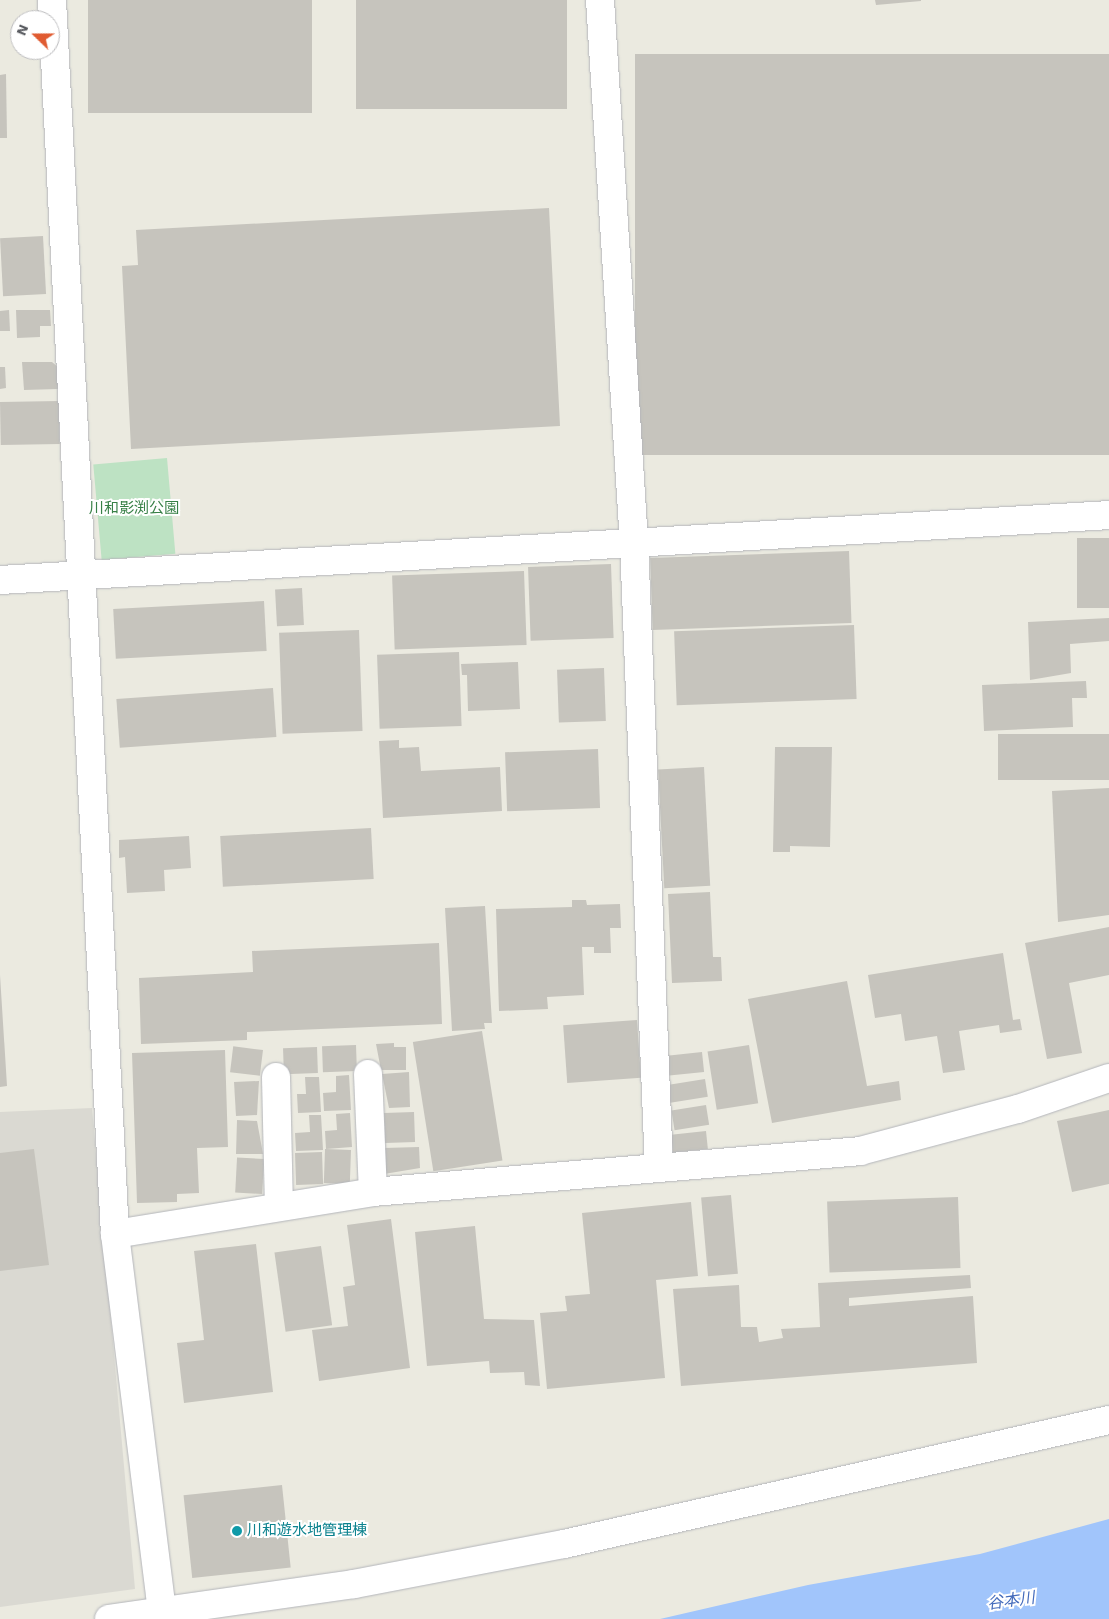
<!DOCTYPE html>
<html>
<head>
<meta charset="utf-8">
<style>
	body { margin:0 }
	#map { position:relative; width:1109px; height:1619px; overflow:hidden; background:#ebeae0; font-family:"Work Sans","Noto Sans JP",sans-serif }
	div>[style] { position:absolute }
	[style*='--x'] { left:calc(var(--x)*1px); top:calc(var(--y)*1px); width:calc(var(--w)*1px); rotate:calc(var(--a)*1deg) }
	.industrial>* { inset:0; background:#dad9d2 }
	.green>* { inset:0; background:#bde2c3; transform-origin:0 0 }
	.water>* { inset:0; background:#a1c5fb }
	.building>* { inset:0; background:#c6c4bd; transform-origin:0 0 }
	.roads { filter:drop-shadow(0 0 1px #b3b5ba) drop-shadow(0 0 1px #b3b5ba) }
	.minor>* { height:28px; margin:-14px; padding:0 14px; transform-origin:14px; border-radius:14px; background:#fff }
	.dots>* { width:14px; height:14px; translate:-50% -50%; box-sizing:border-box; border:2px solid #fff; border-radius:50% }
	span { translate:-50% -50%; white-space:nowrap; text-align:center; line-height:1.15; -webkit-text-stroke:4px #fff; paint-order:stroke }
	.park-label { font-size:15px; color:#388047 }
	.culture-label { font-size:15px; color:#0d838f }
	.left { translate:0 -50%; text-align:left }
	.water-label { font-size:16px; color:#456cbc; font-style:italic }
	.north { position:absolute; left:10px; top:10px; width:50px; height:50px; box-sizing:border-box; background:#fff; border:1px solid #bdbdbf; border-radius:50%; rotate:292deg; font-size:14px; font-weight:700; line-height:20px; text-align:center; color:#595b60 }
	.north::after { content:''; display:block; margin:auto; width:18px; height:22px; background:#e05b31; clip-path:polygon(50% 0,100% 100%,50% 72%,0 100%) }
</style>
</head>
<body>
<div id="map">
	<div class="industrial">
		<i style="clip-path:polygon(92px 1108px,135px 1589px,0 1607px,0 1112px)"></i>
	</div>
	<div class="green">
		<i style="left:167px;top:458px;width:96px;height:74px;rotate:85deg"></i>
	</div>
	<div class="water">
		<i style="clip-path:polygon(1109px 1519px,1109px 1619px,660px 1619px,808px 1585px,980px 1554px)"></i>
	</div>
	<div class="building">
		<i style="left:88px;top:0;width:224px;height:113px"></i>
		<i style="left:356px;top:0;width:211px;height:109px"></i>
		<i style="clip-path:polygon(875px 0,921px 0,921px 1px,876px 5px)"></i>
		<i style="left:1109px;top:54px;width:401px;height:474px;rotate:90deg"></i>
		<i style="clip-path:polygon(6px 74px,7px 138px,0 138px,0 75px)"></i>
		<i style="clip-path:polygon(549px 208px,560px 426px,131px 449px,122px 266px,138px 265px,136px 230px)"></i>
		<i style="left:43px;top:236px;width:58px;height:43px;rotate:87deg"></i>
		<i style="clip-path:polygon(9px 310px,10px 331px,0 331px,0 311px)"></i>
		<i style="clip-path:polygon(16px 310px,50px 310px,51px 326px,40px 326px,40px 337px,17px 338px)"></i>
		<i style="clip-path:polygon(22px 362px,52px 362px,59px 368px,58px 389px,24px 390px)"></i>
		<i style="clip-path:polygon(0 367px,5px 367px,6px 388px,0 389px)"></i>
		<i style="left:59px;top:401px;width:43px;height:59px;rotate:89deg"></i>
		<i style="left:1109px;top:538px;width:70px;height:32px;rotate:90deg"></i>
		<i style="left:849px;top:551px;width:72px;height:199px;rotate:88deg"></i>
		<i style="left:611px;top:564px;width:74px;height:83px;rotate:88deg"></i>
		<i style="left:524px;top:571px;width:74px;height:132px;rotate:88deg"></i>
		<i style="left:302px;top:588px;width:37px;height:27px;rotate:87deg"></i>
		<i style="left:264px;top:601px;width:50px;height:151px;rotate:87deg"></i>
		<i style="clip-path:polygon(1109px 618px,1109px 641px,1070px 644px,1071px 673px,1030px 680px,1028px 622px)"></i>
		<i style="left:854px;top:625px;width:74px;height:180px;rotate:88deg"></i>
		<i style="left:359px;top:630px;width:101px;height:80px;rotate:88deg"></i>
		<i style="left:459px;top:652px;width:74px;height:82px;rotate:88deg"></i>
		<i style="clip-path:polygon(518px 662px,520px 709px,468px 711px,467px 675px,462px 675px,461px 664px)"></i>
		<i style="left:604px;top:668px;width:53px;height:47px;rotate:88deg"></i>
		<i style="clip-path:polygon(1086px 681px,1087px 698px,1072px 698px,1073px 727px,984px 731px,982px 685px)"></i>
		<i style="left:273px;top:688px;width:49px;height:157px;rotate:86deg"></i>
		<i style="left:1109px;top:734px;width:46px;height:111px;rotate:90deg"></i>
		<i style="clip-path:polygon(399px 740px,399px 748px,419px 747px,421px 771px,500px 767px,502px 811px,383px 818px,379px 741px)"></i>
		<i style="clip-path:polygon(775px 747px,832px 747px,830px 847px,790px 846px,790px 852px,773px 852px)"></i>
		<i style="left:598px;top:749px;width:59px;height:93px;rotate:88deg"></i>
		<i style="left:704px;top:767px;width:119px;height:46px;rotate:87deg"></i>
		<i style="clip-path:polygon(1109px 788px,1109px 915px,1058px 922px,1052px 791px)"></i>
		<i style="left:371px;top:828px;width:51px;height:151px;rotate:87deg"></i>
		<i style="clip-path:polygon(189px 836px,191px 868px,164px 870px,165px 891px,127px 893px,125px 857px,119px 858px,119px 840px)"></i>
		<i style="clip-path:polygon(710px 892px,713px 957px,721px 957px,722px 981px,672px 983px,668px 894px)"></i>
		<i style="clip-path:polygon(572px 900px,586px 900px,587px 905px,620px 904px,621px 928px,610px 928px,611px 953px,594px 953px,594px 947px,582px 947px,584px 995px,547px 997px,548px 1009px,499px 1011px,496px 909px,572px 907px)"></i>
		<i style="clip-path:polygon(485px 906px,492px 1023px,484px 1023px,485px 1029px,452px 1031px,445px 908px)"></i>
		<i style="clip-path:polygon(1109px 927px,1109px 975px,1069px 983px,1082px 1053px,1047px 1059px,1025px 943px)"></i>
		<i style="clip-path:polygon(439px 943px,442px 1024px,247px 1032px,247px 1040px,141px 1044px,139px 978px,253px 972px,252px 951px)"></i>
		<i style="clip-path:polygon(1003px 953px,1013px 1020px,1020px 1019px,1022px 1030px,1000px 1033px,999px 1025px,959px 1031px,965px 1070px,943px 1073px,937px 1036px,905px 1041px,901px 1014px,875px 1018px,868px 975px)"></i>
		<i style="clip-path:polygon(0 975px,7px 1086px,0 1087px)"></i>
		<i style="clip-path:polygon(847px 981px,867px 1086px,899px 1081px,901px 1100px,772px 1123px,748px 999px)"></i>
		<i style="left:637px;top:1020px;width:58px;height:74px;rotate:86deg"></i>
		<i style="left:482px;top:1031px;width:131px;height:70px;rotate:81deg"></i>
		<i style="clip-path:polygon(394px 1043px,394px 1047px,406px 1047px,406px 1070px,381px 1070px,376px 1044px)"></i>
		<i style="left:356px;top:1045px;width:26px;height:34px;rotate:88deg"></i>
		<i style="left:749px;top:1045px;width:59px;height:42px;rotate:81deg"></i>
		<i style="left:317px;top:1047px;width:26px;height:34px;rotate:88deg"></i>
		<i style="clip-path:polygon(225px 1050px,228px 1147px,197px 1148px,199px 1193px,177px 1194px,177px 1202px,137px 1203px,132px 1053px)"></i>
		<i style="left:263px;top:1050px;width:26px;height:30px;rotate:97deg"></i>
		<i style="left:702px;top:1052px;width:20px;height:35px;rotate:84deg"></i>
		<i style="clip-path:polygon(409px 1072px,410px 1107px,389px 1108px,382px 1074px)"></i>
		<i style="clip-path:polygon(349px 1075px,351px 1110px,324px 1111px,323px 1093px,336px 1092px,336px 1076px)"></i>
		<i style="clip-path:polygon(305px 1077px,319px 1077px,321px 1112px,298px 1113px,297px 1094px,306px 1094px)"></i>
		<i style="left:705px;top:1079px;width:18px;height:38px;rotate:81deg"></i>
		<i style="clip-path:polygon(259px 1081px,257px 1115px,236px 1116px,234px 1082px)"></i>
		<i style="left:706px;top:1105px;width:20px;height:35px;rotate:81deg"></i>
		<i style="clip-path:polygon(1109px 1110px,1109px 1184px,1072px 1192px,1057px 1121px)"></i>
		<i style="left:414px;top:1112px;width:30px;height:30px;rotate:88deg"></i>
		<i style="clip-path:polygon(350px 1113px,352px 1147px,326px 1149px,325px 1131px,337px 1130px,336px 1114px)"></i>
		<i style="clip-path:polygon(309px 1115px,321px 1115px,323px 1150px,296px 1151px,295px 1133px,310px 1132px)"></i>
		<i style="clip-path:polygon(237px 1120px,257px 1121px,263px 1154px,236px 1154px)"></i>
		<i style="left:706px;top:1131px;width:18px;height:35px;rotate:84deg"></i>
		<i style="clip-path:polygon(419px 1147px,420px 1168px,384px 1174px,384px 1148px)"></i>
		<i style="clip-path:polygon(34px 1149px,49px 1265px,0 1271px,0 1153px)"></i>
		<i style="left:351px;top:1150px;width:34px;height:26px;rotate:92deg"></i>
		<i style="left:322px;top:1152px;width:32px;height:27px;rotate:88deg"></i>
		<i style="left:264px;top:1159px;width:35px;height:27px;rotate:93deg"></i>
		<i style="left:731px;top:1195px;width:79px;height:30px;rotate:85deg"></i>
		<i style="left:958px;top:1197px;width:71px;height:131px;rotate:88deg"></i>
		<i style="clip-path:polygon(691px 1202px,698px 1276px,656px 1280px,665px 1378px,547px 1389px,540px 1313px,567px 1311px,565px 1296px,590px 1294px,582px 1213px)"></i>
		<i style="clip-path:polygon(391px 1219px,410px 1368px,319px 1381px,312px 1330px,348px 1326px,343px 1287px,355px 1285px,347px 1225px)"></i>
		<i style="clip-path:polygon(475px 1226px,484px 1319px,534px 1320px,540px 1386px,525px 1385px,524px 1372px,490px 1373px,489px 1361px,427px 1366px,415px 1232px)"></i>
		<i style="clip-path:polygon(256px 1244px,273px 1392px,184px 1403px,177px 1343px,204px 1340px,194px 1251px)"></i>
		<i style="left:321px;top:1246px;width:80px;height:47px;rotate:82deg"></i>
		<i style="clip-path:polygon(970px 1275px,971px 1288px,849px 1298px,849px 1306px,973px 1296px,977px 1363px,681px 1386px,673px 1289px,739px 1285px,741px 1327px,757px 1327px,759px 1342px,783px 1338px,781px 1329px,820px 1327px,818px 1283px)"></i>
		<i style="left:282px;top:1485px;width:83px;height:99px;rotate:84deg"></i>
	</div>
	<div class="roads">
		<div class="minor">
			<i style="--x:52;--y:0;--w:1236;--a:87.08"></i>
			<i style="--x:115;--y:1234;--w:379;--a:82.9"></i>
			<i style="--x:600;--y:0;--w:544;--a:86.42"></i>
			<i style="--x:634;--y:543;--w:625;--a:87.71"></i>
			<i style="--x:0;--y:580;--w:1111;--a:-3.35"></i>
			<i style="--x:368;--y:1074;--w:118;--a:87.6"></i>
			<i style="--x:276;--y:1077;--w:129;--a:88.7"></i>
			<i style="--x:115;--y:1234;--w:261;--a:-9.2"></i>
			<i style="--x:373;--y:1192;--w:489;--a:-4.8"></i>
			<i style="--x:860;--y:1151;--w:163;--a:-14.9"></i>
			<i style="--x:1018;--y:1109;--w:96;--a:-18.8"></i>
			<i style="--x:109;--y:1619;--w:247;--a:-8.1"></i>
			<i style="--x:354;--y:1584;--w:214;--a:-10.8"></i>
			<i style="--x:564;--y:1544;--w:559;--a:-12.82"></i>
		</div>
	</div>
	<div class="dots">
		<i style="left:237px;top:1531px;background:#0f9aa8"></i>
	</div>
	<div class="park-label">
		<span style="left:134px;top:509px">川和影渕公園</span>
	</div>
	<div class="culture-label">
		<span class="left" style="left:247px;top:1531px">川和遊水地管理棟</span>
	</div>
	<div class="water-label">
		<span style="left:1011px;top:1601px;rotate:-8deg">谷本川</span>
	</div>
	<div class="north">N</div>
</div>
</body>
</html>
